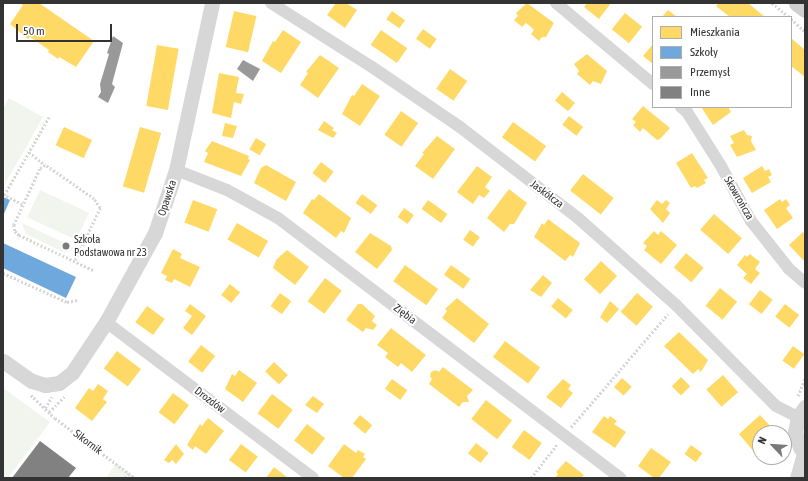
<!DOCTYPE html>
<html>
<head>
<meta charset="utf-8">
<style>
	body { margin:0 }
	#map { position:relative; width:808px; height:481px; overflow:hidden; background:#fff; font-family:"Asap Condensed",sans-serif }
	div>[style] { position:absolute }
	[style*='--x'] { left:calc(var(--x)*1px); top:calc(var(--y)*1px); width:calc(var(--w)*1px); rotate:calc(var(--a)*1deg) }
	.green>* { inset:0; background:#f1f5ed; transform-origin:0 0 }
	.homes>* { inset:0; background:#ffd966; transform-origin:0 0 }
	.schools>* { inset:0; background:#6fa8dc }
	.industry>* { inset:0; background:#999 }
	.building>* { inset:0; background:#818181 }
	.path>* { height:2.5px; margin-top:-1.25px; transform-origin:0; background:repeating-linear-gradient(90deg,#d6d6d6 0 2px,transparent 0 4px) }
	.minor>* { height:12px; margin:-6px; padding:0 6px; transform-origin:6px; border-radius:6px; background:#d7d7d7 }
	.tertiary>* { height:15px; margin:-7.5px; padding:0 7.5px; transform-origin:7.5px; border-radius:7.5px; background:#d7d7d7 }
	.secondary>* { height:17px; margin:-8.5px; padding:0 8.5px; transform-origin:8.5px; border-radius:8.5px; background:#d0d0d0 }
	.dots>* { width:11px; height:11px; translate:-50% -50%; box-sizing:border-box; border:2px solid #fff; border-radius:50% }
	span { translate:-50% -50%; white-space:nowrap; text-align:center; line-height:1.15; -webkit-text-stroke:4px #fff; paint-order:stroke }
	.street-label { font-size:11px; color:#333 }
	.poi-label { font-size:11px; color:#333 }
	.left { translate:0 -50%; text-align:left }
	.frame { position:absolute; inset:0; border:4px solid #333; pointer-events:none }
	.legend { position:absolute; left:652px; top:16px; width:140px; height:92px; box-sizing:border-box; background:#fff; border:1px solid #adadad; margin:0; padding:5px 7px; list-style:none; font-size:12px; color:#333 }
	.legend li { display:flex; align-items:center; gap:8px; height:20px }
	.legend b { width:20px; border:1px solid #adadad }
	.north { position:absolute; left:752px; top:425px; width:40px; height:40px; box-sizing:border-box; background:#fff; border:1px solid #adadad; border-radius:50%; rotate:295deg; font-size:11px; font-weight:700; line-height:16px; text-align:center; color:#333 }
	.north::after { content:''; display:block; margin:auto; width:14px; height:18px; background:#7a7a7a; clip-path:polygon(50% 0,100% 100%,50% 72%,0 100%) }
	.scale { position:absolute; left:16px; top:24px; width:96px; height:18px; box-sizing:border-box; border:2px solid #333; border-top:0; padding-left:5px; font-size:12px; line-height:14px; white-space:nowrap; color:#333; -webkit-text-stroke:3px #fff; paint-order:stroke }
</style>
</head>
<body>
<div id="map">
	<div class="green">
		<i style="clip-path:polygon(9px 98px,43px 117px,5px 184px,3px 109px)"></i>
		<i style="left:40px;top:190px;width:54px;height:30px;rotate:25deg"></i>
		<i style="clip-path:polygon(22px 223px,76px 248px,65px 253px,26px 234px)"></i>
		<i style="clip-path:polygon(3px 388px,50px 422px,8px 478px,3px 478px)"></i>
		<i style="clip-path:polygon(116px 463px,129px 473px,135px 478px,106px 478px)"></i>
	</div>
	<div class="homes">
		<i style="clip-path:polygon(19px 3px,39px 3px,94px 41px,76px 67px,59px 57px,58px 59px,48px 52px,49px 50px,30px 37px,28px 39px,10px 24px,23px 5px)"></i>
		<i style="clip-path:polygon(336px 3px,346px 3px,357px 10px,345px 28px,327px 15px)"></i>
		<i style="clip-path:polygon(527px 3px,554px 23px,546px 37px,542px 37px,539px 41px,531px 34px,534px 30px,530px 26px,526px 23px,522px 27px,514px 20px,518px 16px,516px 13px)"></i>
		<i style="clip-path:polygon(587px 3px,611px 3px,599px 19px,584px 7px)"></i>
		<i style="clip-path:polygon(719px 3px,748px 3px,765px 17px,730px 17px,716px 6px)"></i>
		<i style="clip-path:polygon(668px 10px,677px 17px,662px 17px)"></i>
		<i style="left:234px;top:11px;width:23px;height:37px;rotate:13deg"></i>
		<i style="left:392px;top:11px;width:16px;height:10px;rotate:35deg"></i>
		<i style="left:625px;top:13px;width:22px;height:21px;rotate:39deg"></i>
		<i style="left:423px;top:29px;width:17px;height:12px;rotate:36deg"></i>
		<i style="clip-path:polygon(283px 30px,301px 42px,281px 73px,262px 61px,273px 41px,275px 42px)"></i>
		<i style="left:381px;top:30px;width:32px;height:18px;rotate:35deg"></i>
		<i style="clip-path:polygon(791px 38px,805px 50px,805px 77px,791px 66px)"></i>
		<i style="clip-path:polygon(653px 44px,653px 64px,643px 56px)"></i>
		<i style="left:157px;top:45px;width:22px;height:62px;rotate:10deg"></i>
		<i style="clip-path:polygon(587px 54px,607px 71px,601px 84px,593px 81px,590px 85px,577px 74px,579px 71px,574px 64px)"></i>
		<i style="clip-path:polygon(320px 55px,339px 68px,318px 98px,300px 85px,308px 73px,306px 72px)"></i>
		<i style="left:450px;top:69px;width:21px;height:24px;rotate:35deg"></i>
		<i style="clip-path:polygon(219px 73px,239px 77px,236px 93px,244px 94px,241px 104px,234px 102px,231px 118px,212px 113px)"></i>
		<i style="clip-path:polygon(362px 84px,380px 96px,360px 126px,342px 114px,352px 95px,354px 96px)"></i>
		<i style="left:562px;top:92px;width:17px;height:11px;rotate:40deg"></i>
		<i style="clip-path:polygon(643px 106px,670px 128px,660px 139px,657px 140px,643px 128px,640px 132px,633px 125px,636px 122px,632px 119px)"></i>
		<i style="clip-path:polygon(701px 107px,728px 107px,731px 112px,713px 125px)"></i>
		<i style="left:401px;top:111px;width:21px;height:29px;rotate:35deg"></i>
		<i style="left:569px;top:116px;width:18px;height:11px;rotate:38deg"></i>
		<i style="clip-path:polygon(324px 121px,334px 128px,332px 130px,337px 133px,333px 138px,318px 130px)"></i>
		<i style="left:513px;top:122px;width:41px;height:19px;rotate:36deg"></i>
		<i style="clip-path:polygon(225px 123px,237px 126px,233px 138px,222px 136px)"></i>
		<i style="left:64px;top:127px;width:31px;height:20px;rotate:25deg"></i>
		<i style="left:140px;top:127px;width:22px;height:62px;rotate:16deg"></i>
		<i style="clip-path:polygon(744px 130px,747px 135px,752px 136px,751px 141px,756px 150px,737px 157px,730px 145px,734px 143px,730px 136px)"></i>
		<i style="clip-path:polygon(437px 136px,455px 149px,433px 179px,415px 166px,424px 154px,422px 153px)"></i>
		<i style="left:256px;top:138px;width:12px;height:13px;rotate:31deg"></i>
		<i style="clip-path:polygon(212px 141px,249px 156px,248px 159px,250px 160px,241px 176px,204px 162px,208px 153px,205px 151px)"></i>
		<i style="clip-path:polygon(692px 153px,708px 178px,704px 180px,706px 183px,697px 188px,695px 186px,691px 188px,676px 163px)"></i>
		<i style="left:321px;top:162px;width:16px;height:14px;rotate:38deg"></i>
		<i style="clip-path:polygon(266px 165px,296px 182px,286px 201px,254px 183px,261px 168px)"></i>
		<i style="clip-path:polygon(477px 166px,492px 177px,485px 187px,490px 191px,484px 198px,479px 195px,473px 204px,457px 192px)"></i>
		<i style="clip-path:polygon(762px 166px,765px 171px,769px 169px,772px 175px,768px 177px,771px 182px,752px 193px,743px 178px)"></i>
		<i style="left:583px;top:174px;width:39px;height:21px;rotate:38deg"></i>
		<i style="clip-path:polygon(509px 189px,527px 203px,514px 224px,510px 224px,504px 232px,487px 218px)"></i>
		<i style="clip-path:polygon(319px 194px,351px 218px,344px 233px,341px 231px,336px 238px,303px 213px,312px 199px,314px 200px)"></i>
		<i style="left:362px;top:194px;width:19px;height:11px;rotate:36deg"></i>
		<i style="clip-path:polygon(780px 199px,782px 202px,786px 199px,790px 205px,786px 208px,793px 218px,777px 229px,764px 210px)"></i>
		<i style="left:193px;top:200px;width:26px;height:24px;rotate:21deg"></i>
		<i style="left:428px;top:200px;width:24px;height:11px;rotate:36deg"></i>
		<i style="clip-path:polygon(657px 200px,662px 204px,666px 200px,670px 203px,666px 209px,670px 213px,663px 223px,650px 209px)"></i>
		<i style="left:404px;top:208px;width:12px;height:11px;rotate:35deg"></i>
		<i style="left:714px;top:214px;width:37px;height:21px;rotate:41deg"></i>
		<i style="clip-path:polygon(548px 219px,580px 243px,573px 257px,570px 255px,565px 261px,534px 237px,542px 223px,544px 225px)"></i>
		<i style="left:237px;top:223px;width:36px;height:19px;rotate:30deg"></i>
		<i style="left:470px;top:230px;width:12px;height:12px;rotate:35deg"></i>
		<i style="clip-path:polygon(654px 231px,658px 235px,661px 231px,677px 245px,661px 264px,644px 250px,647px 246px,643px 243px)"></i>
		<i style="clip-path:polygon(803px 232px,805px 235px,805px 262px,789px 245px)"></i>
		<i style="clip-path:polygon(370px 233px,391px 246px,392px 250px,377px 269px,355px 252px)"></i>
		<i style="clip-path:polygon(173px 249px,182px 254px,180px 258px,200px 267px,190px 287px,174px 279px,172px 283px,165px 280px,167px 276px,161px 273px)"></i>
		<i style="clip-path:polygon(287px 250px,309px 267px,295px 285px,273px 268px,276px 260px)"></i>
		<i style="left:686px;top:253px;width:23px;height:19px;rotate:40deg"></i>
		<i style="clip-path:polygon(750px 254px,760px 262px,755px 269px,760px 273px,751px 284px,743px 278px,747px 274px,737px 265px,745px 255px,747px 257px)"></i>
		<i style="left:601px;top:261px;width:22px;height:25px;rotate:43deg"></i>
		<i style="left:405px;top:265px;width:41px;height:20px;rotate:36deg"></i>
		<i style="left:451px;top:265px;width:24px;height:12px;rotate:36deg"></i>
		<i style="clip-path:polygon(543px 275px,552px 283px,541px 297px,530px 290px)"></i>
		<i style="left:325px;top:278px;width:21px;height:29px;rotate:37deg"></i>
		<i style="left:230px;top:284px;width:13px;height:14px;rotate:39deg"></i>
		<i style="left:720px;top:288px;width:22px;height:23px;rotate:39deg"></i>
		<i style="left:760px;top:290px;width:16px;height:18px;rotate:38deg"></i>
		<i style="left:280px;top:293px;width:14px;height:16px;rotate:36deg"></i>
		<i style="left:637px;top:293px;width:21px;height:25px;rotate:41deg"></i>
		<i style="clip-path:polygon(457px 298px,489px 324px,474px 343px,442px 318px,447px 311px,445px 309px)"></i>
		<i style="left:558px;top:298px;width:19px;height:11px;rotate:39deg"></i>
		<i style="clip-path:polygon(610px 301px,619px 309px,607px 323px,600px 317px)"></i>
		<i style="clip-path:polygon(190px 304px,206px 316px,192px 335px,183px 328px,192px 316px,185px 311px)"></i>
		<i style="clip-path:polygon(358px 304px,362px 304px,375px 316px,372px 321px,377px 325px,373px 330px,366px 328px,363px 332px,346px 320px)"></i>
		<i style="left:785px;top:304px;width:18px;height:16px;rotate:38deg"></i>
		<i style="left:147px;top:306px;width:22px;height:20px;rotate:36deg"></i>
		<i style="clip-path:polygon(391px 328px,426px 355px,412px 372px,401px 363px,398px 367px,385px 357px,388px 353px,377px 345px)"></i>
		<i style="clip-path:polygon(679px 332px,708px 360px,701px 372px,698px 369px,693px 374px,664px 346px)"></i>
		<i style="left:505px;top:341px;width:44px;height:20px;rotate:37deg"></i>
		<i style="left:201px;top:345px;width:18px;height:21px;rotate:38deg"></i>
		<i style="left:793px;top:346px;width:14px;height:18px;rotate:36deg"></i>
		<i style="left:117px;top:351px;width:30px;height:22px;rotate:37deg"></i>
		<i style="left:274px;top:362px;width:19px;height:13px;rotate:43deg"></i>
		<i style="clip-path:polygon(443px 367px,473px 390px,467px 396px,469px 402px,463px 402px,459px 407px,429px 384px,432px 379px,430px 377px,431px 372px,436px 370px,439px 372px)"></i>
		<i style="clip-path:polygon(239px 370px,257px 383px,243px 402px,225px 389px,232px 374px,235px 376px)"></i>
		<i style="left:723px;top:375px;width:23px;height:22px;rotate:49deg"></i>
		<i style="left:681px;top:377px;width:13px;height:13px;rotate:45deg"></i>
		<i style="left:622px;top:378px;width:13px;height:12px;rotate:42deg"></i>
		<i style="left:392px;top:379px;width:19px;height:12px;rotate:36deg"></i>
		<i style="clip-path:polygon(563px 379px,571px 385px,568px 389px,573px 393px,561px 408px,546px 397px)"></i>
		<i style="clip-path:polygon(98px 384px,108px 391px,103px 399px,107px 402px,92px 421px,75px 408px,89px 388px,93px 391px)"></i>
		<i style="left:173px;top:393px;width:20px;height:24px;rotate:37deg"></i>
		<i style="left:272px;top:394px;width:26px;height:24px;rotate:37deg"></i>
		<i style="clip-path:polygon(313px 396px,324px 404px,317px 413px,305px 405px)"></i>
		<i style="left:486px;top:400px;width:33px;height:24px;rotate:38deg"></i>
		<i style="left:360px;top:415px;width:16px;height:11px;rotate:40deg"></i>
		<i style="clip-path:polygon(760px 415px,773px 429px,780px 433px,760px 433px,760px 450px,755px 453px,739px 434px)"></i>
		<i style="clip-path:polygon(604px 416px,608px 419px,610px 416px,617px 421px,614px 424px,626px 432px,615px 448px,592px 432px)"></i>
		<i style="clip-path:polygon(208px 418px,224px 431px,206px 454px,195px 446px,193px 450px,187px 445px,200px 424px,202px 426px)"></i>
		<i style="left:307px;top:424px;width:23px;height:21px;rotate:38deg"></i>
		<i style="left:524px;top:430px;width:22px;height:21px;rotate:36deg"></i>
		<i style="left:476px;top:443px;width:16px;height:13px;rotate:38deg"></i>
		<i style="clip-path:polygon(176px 444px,184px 454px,176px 464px,172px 460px,169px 463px,164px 460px)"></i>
		<i style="left:241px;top:444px;width:21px;height:20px;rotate:37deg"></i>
		<i style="clip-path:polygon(344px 444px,356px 453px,358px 450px,365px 454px,363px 457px,366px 459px,352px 478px,344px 478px,328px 466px)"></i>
		<i style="left:691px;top:445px;width:14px;height:11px;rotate:36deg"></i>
		<i style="clip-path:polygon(651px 448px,671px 462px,659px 478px,654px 478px,638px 466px)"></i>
		<i style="clip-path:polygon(566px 461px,584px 475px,581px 478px,555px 478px,558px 474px,556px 472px)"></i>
		<i style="clip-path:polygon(274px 467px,288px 478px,266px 478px)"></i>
	</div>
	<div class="schools">
		<i style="clip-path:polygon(3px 197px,10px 200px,3px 216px)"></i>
		<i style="clip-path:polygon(3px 243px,76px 277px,66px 298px,3px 268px)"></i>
	</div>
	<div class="industry">
		<i style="clip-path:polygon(113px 36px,123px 43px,112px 84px,115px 87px,108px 103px,98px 97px,101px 92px,100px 84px,109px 54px,107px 53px)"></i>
		<i style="clip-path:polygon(243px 60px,260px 69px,253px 81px,237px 69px)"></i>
	</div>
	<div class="building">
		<i style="clip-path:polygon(40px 441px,76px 468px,68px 478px,12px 478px)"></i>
	</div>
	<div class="path">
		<i style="--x:772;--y:3;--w:22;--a:39"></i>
		<i style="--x:791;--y:19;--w:18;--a:41"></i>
		<i style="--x:29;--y:152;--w:21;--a:39"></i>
		<i style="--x:3;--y:194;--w:24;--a:28"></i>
		<i style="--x:4;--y:195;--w:90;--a:-60"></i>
		<i style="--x:75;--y:260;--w:58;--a:-64.3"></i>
		<i style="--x:100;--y:208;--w:11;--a:-124"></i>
		<i style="--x:94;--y:199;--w:60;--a:-145.2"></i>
		<i style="--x:45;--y:165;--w:6;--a:141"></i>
		<i style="--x:40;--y:169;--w:62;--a:114.9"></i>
		<i style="--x:14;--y:225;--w:6;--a:81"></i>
		<i style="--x:15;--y:231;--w:6;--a:45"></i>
		<i style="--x:19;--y:235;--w:82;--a:25.3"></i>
		<i style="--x:3;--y:273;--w:70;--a:24.4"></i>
		<i style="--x:67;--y:302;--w:11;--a:-10"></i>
		<i style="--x:31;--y:395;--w:33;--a:44"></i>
		<i style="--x:55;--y:418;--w:100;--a:36.9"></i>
		<i style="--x:798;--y:396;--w:19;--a:-69"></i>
		<i style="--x:45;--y:408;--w:13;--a:-58"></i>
		<i style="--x:49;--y:412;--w:24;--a:-45"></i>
		<i style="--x:571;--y:427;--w:149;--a:-49.4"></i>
		<i style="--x:125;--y:478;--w:6;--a:-51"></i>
		<i style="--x:531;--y:478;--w:44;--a:-52.4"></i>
	</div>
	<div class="minor">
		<i style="--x:271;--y:3;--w:120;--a:32.4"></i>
		<i style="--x:372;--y:67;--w:107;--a:34.3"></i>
		<i style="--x:460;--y:127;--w:149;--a:37.6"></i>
		<i style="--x:578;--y:218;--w:131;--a:41.6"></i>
		<i style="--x:676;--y:305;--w:142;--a:45.3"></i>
		<i style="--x:776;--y:406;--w:25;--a:27"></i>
		<i style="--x:556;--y:3;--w:126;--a:39.9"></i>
		<i style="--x:681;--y:107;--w:8;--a:40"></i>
		<i style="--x:687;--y:112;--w:64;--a:57.8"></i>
		<i style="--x:721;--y:166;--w:63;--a:61.4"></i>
		<i style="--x:751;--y:221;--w:61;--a:51.6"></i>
		<i style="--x:789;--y:269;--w:21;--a:41"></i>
		<i style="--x:176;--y:170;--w:55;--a:21.4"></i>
		<i style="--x:227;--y:190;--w:58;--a:28.8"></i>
		<i style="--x:278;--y:218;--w:430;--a:37.2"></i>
		<i style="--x:106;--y:322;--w:259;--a:37"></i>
	</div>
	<div class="tertiary">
		<i style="--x:3;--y:361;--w:35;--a:35"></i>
		<i style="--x:32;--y:381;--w:14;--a:17"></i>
		<i style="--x:45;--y:385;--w:14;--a:-8"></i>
		<i style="--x:59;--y:383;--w:16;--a:-38"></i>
		<i style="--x:72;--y:373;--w:61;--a:-56.3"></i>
		<i style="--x:106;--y:322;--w:102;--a:-61.2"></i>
		<i style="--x:155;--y:233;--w:66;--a:-71.6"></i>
		<i style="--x:176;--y:170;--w:171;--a:-77.8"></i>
		<i style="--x:805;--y:407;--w:12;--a:125"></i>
		<i style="--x:798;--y:417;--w:15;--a:101"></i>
		<i style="--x:795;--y:432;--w:16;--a:72"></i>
		<i style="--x:800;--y:447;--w:9;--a:54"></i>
		<i style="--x:797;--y:478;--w:26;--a:-74"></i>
	</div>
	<div class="secondary">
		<i style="--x:797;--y:3;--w:10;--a:37"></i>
	</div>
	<div class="dots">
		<i style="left:66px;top:246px;background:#7a7a7a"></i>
	</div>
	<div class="street-label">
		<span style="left:547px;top:194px;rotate:37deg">Jaskółcza</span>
		<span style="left:167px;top:198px;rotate:-72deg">Opawska</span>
		<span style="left:739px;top:198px;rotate:60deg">Skowrończa</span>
		<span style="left:405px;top:314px;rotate:37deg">Ziębia</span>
		<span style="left:210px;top:400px;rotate:37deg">Drozdów</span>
		<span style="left:88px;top:442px;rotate:37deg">Sikornik</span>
	</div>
	<div class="poi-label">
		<span class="left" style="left:74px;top:246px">Szkoła<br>Podstawowa nr 23</span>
	</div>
	<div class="frame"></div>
	<ul class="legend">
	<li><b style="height:11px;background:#ffd966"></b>Mieszkania</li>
	<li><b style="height:11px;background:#6fa8dc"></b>Szkoły</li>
	<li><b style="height:11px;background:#999"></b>Przemysł</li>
	<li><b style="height:11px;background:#818181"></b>Inne</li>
	</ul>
	<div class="north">N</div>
	<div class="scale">50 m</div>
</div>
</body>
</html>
